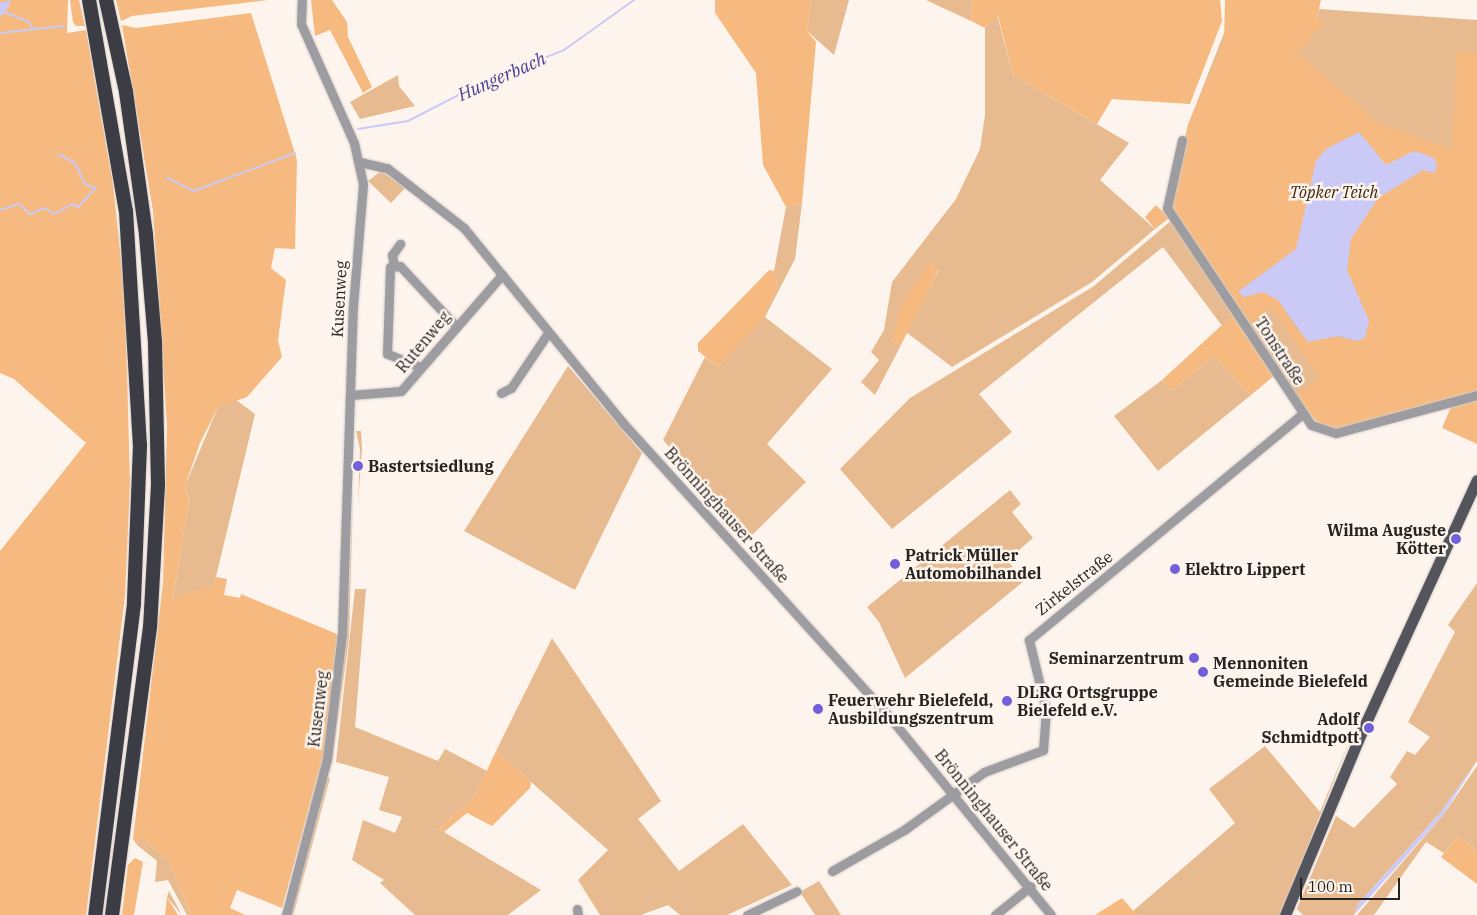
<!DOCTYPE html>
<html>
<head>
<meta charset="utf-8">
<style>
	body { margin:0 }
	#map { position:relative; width:1477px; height:915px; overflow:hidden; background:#fdf4ed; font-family:"IBM Plex Serif",serif }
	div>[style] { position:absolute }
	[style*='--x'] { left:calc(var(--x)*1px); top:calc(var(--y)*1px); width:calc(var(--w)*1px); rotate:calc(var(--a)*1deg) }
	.green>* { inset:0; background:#e8ba8f; transform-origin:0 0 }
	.forest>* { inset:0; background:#f6ba80 }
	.water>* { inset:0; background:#cbcaf6 }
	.stream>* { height:2px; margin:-1px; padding:0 1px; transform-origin:1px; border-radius:1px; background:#cbcaf6 }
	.roads { filter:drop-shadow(0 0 1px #d6cec8) drop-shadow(0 0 1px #d6cec8) }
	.minor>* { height:9px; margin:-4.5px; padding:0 4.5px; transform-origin:4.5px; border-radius:4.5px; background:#9d9da1 }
	.major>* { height:11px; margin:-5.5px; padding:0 5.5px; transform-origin:5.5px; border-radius:5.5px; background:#54545c }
	.highway>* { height:14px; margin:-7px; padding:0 7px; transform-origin:7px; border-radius:7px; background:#3c3c44 }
	.dots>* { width:14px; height:14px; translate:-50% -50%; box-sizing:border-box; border:2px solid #fdf4ed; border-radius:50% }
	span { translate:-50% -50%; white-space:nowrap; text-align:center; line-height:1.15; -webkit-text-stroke:5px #fdf4ed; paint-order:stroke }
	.park-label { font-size:16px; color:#3d240b; font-style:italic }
	.street-label { font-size:16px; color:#262321 }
	.poi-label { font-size:16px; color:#262321; font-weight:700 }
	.left { translate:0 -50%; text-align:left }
	.right { translate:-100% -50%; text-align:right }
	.water-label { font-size:18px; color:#4e4296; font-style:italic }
	.scale { position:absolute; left:1300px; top:878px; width:100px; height:22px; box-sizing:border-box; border:2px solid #262321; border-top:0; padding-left:6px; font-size:15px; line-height:18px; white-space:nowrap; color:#262321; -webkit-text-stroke:4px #fdf4ed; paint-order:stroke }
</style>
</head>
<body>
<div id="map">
	<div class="green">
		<i style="clip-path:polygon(811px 0,849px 0,834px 55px,807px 31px)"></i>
		<i style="clip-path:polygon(926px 0,973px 0,971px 21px)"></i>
		<i style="clip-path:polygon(1319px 9px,1477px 20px,1477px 392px,1295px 395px,1172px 208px,1188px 125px,1226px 28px,1317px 18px)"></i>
		<i style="clip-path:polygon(997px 15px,1013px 75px,1129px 143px,1100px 180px,1155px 229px,1092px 282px,952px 367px,906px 332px,939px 270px,930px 263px,892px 341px,901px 345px,875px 395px,861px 382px,879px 360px,871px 352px,884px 330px,892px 282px,956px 199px,980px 149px,985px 115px,985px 28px)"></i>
		<i style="clip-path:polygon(398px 75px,399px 86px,415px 106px,360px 119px,350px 102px)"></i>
		<i style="clip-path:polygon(381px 171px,405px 188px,391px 203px,368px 181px)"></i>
		<i style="clip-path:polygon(802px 203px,795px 259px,765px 317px,832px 369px,767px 444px,806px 482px,750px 537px,663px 440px,705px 357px,718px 367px,763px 314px,778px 285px,774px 271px,786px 207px)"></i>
		<i style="clip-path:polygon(1172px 220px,1234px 314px,1223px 327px,1163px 247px,979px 394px,1012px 432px,892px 529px,840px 469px,910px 398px,1094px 286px)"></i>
		<i style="clip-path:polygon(1213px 356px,1251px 395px,1158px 471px,1114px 416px,1162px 380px,1172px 391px)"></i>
		<i style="clip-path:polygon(568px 366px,642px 453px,575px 590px,464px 531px)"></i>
		<i style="clip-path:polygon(236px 400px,255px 414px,214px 585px,173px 599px,189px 500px,185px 486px,218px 407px)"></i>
		<i style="clip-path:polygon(356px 431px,361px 431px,362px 448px,358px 505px,360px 449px)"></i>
		<i style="clip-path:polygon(1010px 490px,1021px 504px,1012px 512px,1033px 538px,1007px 560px,1024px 581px,905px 678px,879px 622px,867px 607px)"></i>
		<i style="clip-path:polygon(353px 491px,349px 638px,331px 772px,349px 591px)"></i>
		<i style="clip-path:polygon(1477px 583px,1477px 761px,1440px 813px,1358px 904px,1354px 915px,1303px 915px,1297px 909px,1336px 816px,1354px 828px,1397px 784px,1390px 777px,1407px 751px,1415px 755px,1430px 737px,1408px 722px,1455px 632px,1448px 625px)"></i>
		<i style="clip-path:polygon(355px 589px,366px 589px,355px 727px,438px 761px,445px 749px,487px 771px,475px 796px,439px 829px,541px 890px,508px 915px,415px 915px,380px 883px,384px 880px,352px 860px,363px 820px,395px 833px,402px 817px,379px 810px,389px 777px,336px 762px)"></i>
		<i style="clip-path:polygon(337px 634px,339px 637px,324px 757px,282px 908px,317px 779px)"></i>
		<i style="clip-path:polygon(552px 638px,661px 801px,638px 819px,679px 871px,743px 824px,792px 885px,727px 915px,680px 915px,668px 905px,641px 915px,600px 915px,578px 880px,608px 850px,496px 751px)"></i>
		<i style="clip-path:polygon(1354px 729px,1281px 915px,1137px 915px,1133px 911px,1235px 823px,1209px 789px,1265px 746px,1320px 812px)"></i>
		<i style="clip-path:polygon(1477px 766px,1477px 850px,1457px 837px,1444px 853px,1426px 842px,1374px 915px,1357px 915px,1443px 815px)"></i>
		<i style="left:330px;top:778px;width:142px;height:5px;rotate:105deg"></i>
		<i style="clip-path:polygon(139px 835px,170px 863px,191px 915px,187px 915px,168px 880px,155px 882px,157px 861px,137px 845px)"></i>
		<i style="clip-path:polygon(819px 881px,841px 915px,815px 915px,800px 892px)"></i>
		<i style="clip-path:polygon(169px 891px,182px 915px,167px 897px)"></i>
	</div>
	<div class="forest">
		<i style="clip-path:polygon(0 0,68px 0,67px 33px,86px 30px,113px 184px,125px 298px,130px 484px,125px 596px,86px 915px,0 915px,0 551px,86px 443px,14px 379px,0 373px)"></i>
		<i style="clip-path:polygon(70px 0,79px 0,85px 26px,76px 26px,73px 22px)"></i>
		<i style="clip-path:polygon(116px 0,268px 0,132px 16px,121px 21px)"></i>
		<i style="clip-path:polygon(311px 0,332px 0,347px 22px,348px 37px,372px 87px,363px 93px,330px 30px,315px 36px)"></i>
		<i style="clip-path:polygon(715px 0,811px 0,807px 31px,816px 42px,802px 203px,786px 207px,763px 165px,756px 73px,715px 13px)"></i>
		<i style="clip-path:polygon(973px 0,1220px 0,1222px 21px,1190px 104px,1112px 99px,1097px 124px,1013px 75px,998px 16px,985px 28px,971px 21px)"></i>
		<i style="clip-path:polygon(evenodd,1225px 0,1321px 0,1317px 17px,1324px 22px,1298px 53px,1371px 116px,1368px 119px,1452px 150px,1457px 51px,1477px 53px,1477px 392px,1337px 429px,1318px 424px,1295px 395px,1320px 379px,1272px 308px,1249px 323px,1172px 208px,1170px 198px,1188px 125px,1224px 42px,1225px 0,1359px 132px,1386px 165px,1419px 152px,1434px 158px,1431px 173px,1423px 170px,1378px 198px,1367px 209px,1351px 239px,1347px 270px,1358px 302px,1357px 341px,1297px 333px,1278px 300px,1263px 292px,1240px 289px,1296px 249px,1316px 161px,1359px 132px)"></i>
		<i style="clip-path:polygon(251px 13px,297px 160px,295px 249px,275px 248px,271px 268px,286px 280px,278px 340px,282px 357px,247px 397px,218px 407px,200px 443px,185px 486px,189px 501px,173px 598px,214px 585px,216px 577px,227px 579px,224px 595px,240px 598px,241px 594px,337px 634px,337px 639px,322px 758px,282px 908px,237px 890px,230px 908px,245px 915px,191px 915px,170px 863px,139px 835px,137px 845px,133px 839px,163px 583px,167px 426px,153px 211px,122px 25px,136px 28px)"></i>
		<i style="clip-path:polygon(1156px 205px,1169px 218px,1155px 229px,1145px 217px)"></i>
		<i style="clip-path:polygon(930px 263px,939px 269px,901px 345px,892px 341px,901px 306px)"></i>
		<i style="clip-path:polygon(769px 270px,774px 271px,778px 285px,764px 317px,718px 367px,698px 351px,698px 343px)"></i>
		<i style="clip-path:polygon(1234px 314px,1275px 375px,1251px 395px,1213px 356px,1172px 391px,1162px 380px)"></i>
		<i style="clip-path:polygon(1477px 400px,1477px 444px,1442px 428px,1451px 407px)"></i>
		<i style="clip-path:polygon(496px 751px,531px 782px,530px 788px,492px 826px,467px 813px,444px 832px,439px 829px,475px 796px)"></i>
		<i style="clip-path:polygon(1457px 837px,1477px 850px,1477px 884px,1441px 857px)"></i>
		<i style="clip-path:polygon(135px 858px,143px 862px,134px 915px,122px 915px,128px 865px)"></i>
		<i style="clip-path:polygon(167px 897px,178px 915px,165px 915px)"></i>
		<i style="clip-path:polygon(1122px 898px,1137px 915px,1095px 915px)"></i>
	</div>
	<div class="water">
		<i style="clip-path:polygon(10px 0,9px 7px,0 17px,0 3px)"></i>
		<i style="clip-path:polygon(1359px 132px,1386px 165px,1414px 151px,1434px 158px,1437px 166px,1434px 173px,1423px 170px,1378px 198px,1351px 239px,1347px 270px,1369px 321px,1365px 338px,1357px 341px,1338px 336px,1308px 342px,1278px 300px,1263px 292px,1244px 297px,1238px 292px,1296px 249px,1316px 161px,1326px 149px)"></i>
		<i style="clip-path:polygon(1477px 761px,1443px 815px,1354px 915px,1358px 904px,1440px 813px)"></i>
	</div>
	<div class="stream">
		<i style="--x:4;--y:12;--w:26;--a:21"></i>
		<i style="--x:28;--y:21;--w:9;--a:54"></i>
		<i style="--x:0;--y:33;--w:64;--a:-6.2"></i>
		<i style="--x:358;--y:129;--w:51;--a:-9.1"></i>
		<i style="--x:408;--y:121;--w:85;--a:-27.2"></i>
		<i style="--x:484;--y:82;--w:86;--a:-21.8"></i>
		<i style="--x:564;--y:50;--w:86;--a:-35.5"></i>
		<i style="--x:58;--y:154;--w:19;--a:28"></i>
		<i style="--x:75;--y:163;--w:23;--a:65"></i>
		<i style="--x:85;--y:184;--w:11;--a:22"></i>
		<i style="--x:167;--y:178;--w:30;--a:26"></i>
		<i style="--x:194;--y:191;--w:108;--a:-20.6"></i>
		<i style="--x:0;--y:210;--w:20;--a:-18"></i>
		<i style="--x:19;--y:204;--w:15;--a:42"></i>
		<i style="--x:30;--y:214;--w:15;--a:-23"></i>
		<i style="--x:44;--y:208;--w:12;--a:31"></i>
		<i style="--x:54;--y:214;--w:21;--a:-29"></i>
		<i style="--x:72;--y:204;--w:7;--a:27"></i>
		<i style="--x:78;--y:207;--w:26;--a:-47"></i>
	</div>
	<div class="roads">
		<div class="minor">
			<i style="--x:1182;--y:140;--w:70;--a:102.4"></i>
			<i style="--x:1167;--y:208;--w:260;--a:56.4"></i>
			<i style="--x:1311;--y:425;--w:26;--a:18"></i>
			<i style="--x:1336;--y:433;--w:146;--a:-15.1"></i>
			<i style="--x:360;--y:162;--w:28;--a:13"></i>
			<i style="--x:387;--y:168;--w:98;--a:37.9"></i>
			<i style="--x:464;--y:228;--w:252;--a:50.8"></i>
			<i style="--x:623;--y:423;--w:393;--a:47.8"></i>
			<i style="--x:887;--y:714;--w:259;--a:50.8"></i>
			<i style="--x:394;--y:266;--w:11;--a:-100"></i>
			<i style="--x:392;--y:255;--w:14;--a:-54"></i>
			<i style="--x:420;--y:367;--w:35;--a:-158"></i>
			<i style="--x:387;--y:354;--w:87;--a:-88"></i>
			<i style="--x:390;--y:267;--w:10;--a:-6"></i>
			<i style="--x:400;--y:266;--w:81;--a:47"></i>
			<i style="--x:501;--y:393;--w:11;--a:-27"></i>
			<i style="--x:511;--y:388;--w:66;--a:-56.1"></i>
			<i style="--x:351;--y:395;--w:50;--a:-4.6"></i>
			<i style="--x:401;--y:391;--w:154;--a:-49"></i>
			<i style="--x:832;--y:871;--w:83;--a:-29.7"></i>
			<i style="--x:904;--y:830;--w:99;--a:-35.9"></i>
			<i style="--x:984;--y:772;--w:63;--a:-20.4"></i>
			<i style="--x:1043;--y:750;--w:40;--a:-85.7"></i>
			<i style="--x:1046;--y:710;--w:72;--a:-103.7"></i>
			<i style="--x:1029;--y:640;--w:354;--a:-39.6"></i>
			<i style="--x:577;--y:909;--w:6;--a:81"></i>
			<i style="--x:286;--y:915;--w:161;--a:-75.3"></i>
			<i style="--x:327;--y:759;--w:126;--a:-83.2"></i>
			<i style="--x:342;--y:634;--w:328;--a:-88.1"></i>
			<i style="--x:353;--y:306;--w:122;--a:-85.3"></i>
			<i style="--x:363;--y:184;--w:42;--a:-102.4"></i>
			<i style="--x:354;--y:143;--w:130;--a:-114"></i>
			<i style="--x:301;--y:24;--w:24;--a:-88"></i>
			<i style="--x:747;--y:915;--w:55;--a:-25.6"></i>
			<i style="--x:995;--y:915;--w:46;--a:-38.9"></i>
		</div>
		<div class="major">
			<i style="--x:1285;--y:915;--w:197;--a:-67.3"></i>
			<i style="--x:1361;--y:733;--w:278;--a:-65.4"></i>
		</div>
		<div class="highway">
			<i style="--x:89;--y:0;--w:214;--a:80.1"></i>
			<i style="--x:126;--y:211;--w:234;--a:86.6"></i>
			<i style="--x:140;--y:445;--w:159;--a:92.2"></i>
			<i style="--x:134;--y:604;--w:313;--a:97.1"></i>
			<i style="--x:106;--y:0;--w:94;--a:77.7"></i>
			<i style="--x:126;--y:92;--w:144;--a:82"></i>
			<i style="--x:146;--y:235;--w:107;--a:85.2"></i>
			<i style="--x:155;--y:342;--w:143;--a:88.8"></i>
			<i style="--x:158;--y:485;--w:142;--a:93.2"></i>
			<i style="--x:150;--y:627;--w:290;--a:97.5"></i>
		</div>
	</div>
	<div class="dots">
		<i style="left:358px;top:466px;background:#7260db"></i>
		<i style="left:1456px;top:539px;background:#7260db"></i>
		<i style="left:895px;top:564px;background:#7260db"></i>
		<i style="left:1175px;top:569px;background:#7260db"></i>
		<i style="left:1194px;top:658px;background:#7260db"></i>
		<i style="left:1203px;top:672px;background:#7260db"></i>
		<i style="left:1007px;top:701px;background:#7260db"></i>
		<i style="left:818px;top:709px;background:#7260db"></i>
		<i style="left:1369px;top:728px;background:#7260db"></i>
	</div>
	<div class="park-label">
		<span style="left:1334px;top:192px">Töpker Teich</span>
	</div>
	<div class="street-label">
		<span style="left:339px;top:299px;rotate:-87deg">Kusenweg</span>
		<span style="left:423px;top:342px;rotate:-50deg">Rutenweg</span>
		<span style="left:1280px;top:351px;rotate:57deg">Tonstraße</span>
		<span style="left:727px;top:515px;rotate:48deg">Brönninghauser Straße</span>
		<span style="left:1074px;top:583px;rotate:-38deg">Zirkelstraße</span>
		<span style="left:318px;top:709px;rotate:-83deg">Kusenweg</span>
		<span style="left:994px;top:820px;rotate:51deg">Brönninghauser Straße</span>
	</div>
	<div class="poi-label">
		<span class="left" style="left:368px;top:466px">Bastertsiedlung</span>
		<span class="right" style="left:1446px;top:539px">Wilma Auguste<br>Kötter</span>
		<span class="left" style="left:905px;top:564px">Patrick Müller<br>Automobilhandel</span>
		<span class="left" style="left:1185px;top:569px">Elektro Lippert</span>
		<span class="right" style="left:1184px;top:658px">Seminarzentrum</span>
		<span class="left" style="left:1213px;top:672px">Mennoniten<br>Gemeinde Bielefeld</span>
		<span class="left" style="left:1017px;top:701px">DLRG Ortsgruppe<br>Bielefeld e.V.</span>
		<span class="left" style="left:828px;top:709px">Feuerwehr Bielefeld,<br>Ausbildungszentrum</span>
		<span class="right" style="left:1359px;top:728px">Adolf<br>Schmidtpott</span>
	</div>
	<div class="water-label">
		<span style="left:502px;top:77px;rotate:-24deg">Hungerbach</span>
	</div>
	<div class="scale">100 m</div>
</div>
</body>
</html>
